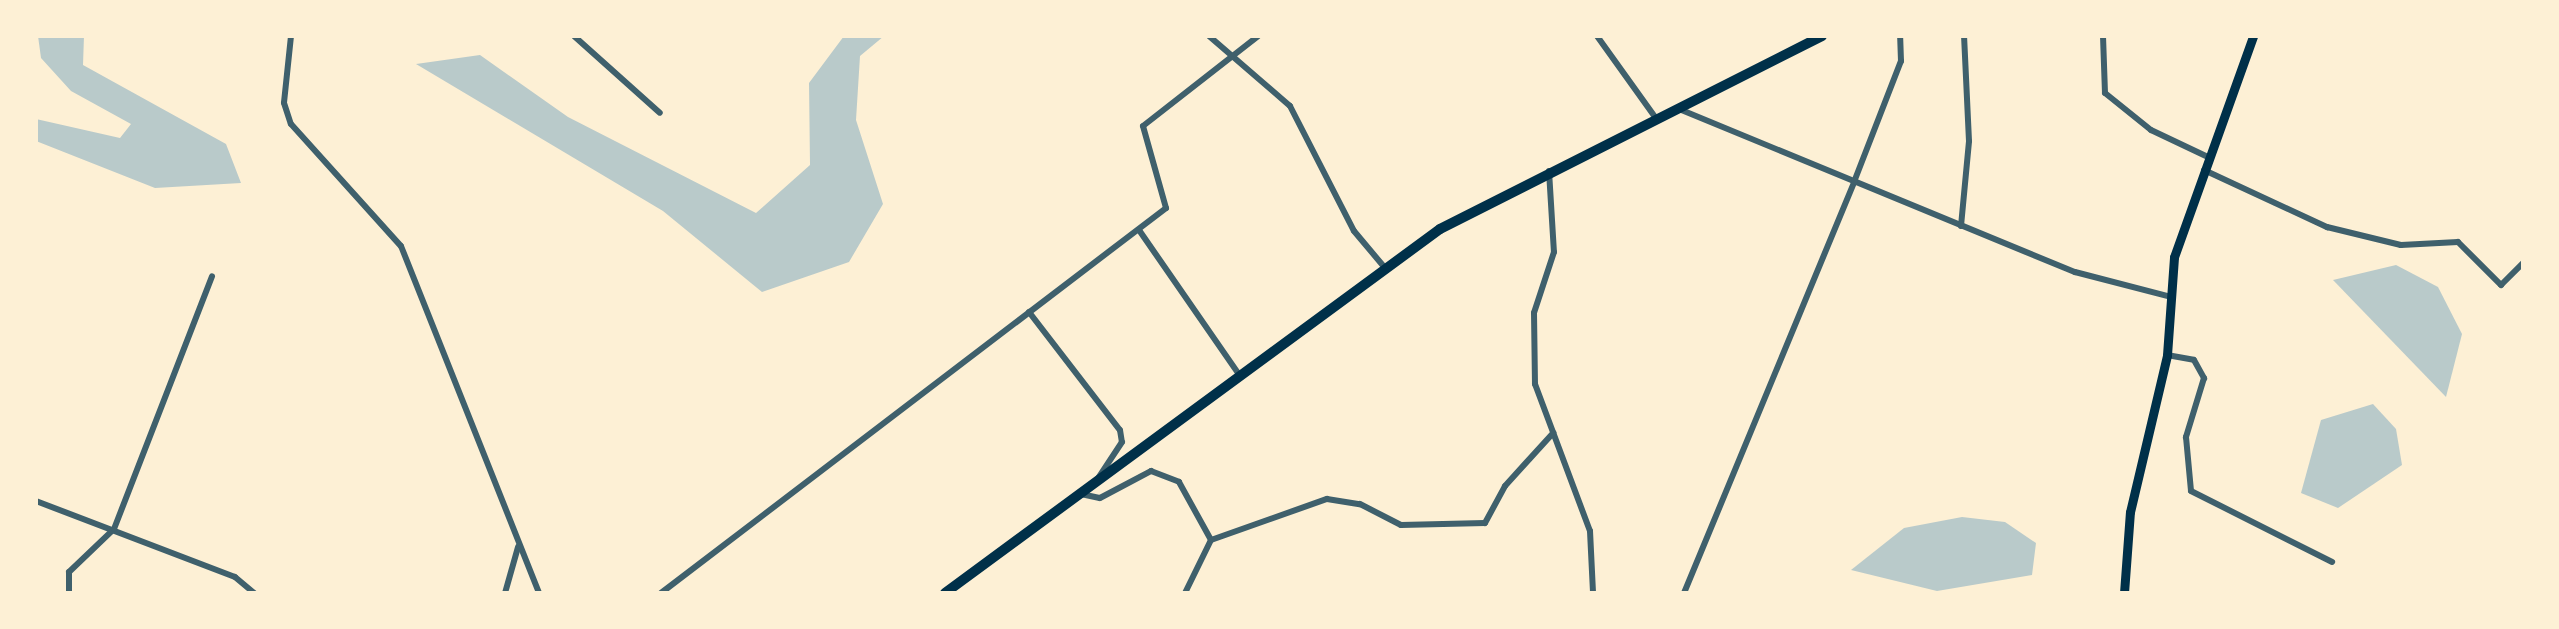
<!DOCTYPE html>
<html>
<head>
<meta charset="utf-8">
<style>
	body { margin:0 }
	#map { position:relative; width:2559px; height:629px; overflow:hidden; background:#fdf0d5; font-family:"Source Serif 4",serif }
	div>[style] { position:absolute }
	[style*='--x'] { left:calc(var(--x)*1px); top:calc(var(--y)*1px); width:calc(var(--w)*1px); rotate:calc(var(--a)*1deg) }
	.green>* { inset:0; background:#b9caca }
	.minor>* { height:6px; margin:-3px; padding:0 3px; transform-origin:3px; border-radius:3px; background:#3f606c }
	.secondary>* { height:9px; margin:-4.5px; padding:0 4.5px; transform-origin:4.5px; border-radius:4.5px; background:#003049 }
	.trunk>* { height:10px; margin:-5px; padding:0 5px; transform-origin:5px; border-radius:5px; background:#003049 }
	span { translate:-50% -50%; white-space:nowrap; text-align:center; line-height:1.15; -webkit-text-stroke:8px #fdf0d5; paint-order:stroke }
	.frame { position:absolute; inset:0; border:38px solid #fdf0d5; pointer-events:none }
</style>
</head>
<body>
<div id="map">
	<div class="green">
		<i style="clip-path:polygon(84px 36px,83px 65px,226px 144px,241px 183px,155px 188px,36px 141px,36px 119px,120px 138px,131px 124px,71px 91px,41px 58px,38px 36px)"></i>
		<i style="clip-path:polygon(844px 36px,884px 36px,860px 56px,856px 120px,883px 204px,849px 262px,762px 292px,663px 211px,416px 64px,480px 55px,568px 117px,756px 213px,810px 165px,809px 83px)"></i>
		<i style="clip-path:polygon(2396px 265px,2438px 287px,2462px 334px,2446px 397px,2333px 280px)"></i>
		<i style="clip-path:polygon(2373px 404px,2396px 429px,2402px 465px,2338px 508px,2301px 493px,2321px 420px)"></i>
		<i style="clip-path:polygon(1962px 517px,2005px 522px,2036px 543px,2032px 575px,1937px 591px,1851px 570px,1904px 528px)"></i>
	</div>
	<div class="minor">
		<i style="--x:291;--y:36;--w:67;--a:96"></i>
		<i style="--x:284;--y:103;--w:22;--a:72"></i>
		<i style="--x:291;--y:124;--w:164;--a:48"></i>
		<i style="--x:401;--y:246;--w:373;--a:68.3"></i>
		<i style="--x:574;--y:36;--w:115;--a:41.8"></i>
		<i style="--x:1209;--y:36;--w:107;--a:40.8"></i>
		<i style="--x:1290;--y:106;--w:140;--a:62.9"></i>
		<i style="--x:1354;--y:231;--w:48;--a:50"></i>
		<i style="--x:1597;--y:36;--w:100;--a:54.4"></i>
		<i style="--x:2103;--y:36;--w:57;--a:88"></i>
		<i style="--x:2105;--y:93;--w:59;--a:38.8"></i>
		<i style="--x:2151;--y:130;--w:63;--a:25.3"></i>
		<i style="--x:1679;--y:109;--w:428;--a:22.4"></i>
		<i style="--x:2075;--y:272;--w:100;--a:14.5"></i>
		<i style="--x:2204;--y:170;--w:136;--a:24.9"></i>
		<i style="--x:2327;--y:227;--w:76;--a:13.7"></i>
		<i style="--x:2401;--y:245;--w:57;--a:-3"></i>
		<i style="--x:2458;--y:242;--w:61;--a:45"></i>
		<i style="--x:2501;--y:285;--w:31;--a:-45"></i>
		<i style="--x:1549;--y:171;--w:81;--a:86.5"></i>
		<i style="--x:1554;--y:252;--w:64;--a:108.2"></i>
		<i style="--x:1534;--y:313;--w:71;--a:89.2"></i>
		<i style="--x:1535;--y:384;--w:157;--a:69.5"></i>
		<i style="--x:1590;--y:531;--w:62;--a:87.2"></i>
		<i style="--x:1961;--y:226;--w:85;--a:-84.6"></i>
		<i style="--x:1969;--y:141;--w:105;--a:-92.7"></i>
		<i style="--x:1139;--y:230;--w:178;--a:55.3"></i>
		<i style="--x:1029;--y:312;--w:149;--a:52.4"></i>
		<i style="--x:1120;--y:430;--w:12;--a:81"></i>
		<i style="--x:1122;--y:442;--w:49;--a:123.4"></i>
		<i style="--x:2167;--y:355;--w:27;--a:10"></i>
		<i style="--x:2194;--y:360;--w:21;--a:61"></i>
		<i style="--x:2204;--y:378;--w:62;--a:107"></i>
		<i style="--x:2186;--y:437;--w:54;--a:84.7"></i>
		<i style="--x:2191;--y:491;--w:158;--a:26.7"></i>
		<i style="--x:1081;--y:494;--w:19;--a:12"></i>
		<i style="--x:1100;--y:498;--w:58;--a:-27.9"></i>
		<i style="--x:1151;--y:471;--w:30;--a:21"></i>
		<i style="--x:1179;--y:482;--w:66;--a:61.1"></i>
		<i style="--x:36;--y:501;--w:213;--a:20.9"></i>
		<i style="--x:235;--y:577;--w:25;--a:40"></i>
		<i style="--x:69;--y:593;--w:21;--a:-90"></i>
		<i style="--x:69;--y:572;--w:62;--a:-43.7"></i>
		<i style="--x:114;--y:529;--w:271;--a:-68.8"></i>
		<i style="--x:505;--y:593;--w:48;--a:-74.2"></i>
		<i style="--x:661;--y:593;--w:635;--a:-37.32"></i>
		<i style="--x:1166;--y:208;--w:85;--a:-105.7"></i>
		<i style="--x:1143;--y:126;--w:146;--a:-38"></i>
		<i style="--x:1185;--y:593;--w:59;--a:-63.9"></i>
		<i style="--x:1211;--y:540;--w:123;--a:-19.5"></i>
		<i style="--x:1327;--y:499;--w:33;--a:9"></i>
		<i style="--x:1360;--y:504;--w:46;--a:27.1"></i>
		<i style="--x:1401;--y:525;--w:84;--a:-1.4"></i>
		<i style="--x:1485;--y:523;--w:42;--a:-61.6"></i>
		<i style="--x:1505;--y:486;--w:72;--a:-47.8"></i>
		<i style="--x:1684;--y:593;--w:445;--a:-67.5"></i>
		<i style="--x:1854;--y:182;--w:130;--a:-68.8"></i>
		<i style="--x:1901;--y:61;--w:25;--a:-92"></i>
	</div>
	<div class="secondary">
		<i style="--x:2124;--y:593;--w:81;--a:-85.8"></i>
		<i style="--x:2130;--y:512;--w:161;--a:-76.7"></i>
		<i style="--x:2167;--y:355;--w:98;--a:-85.9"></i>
		<i style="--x:2174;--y:257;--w:235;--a:-70.3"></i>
	</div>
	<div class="trunk">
		<i style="--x:945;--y:593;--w:614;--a:-36.33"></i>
		<i style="--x:1440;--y:229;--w:428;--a:-26.8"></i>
	</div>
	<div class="frame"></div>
</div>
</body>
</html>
